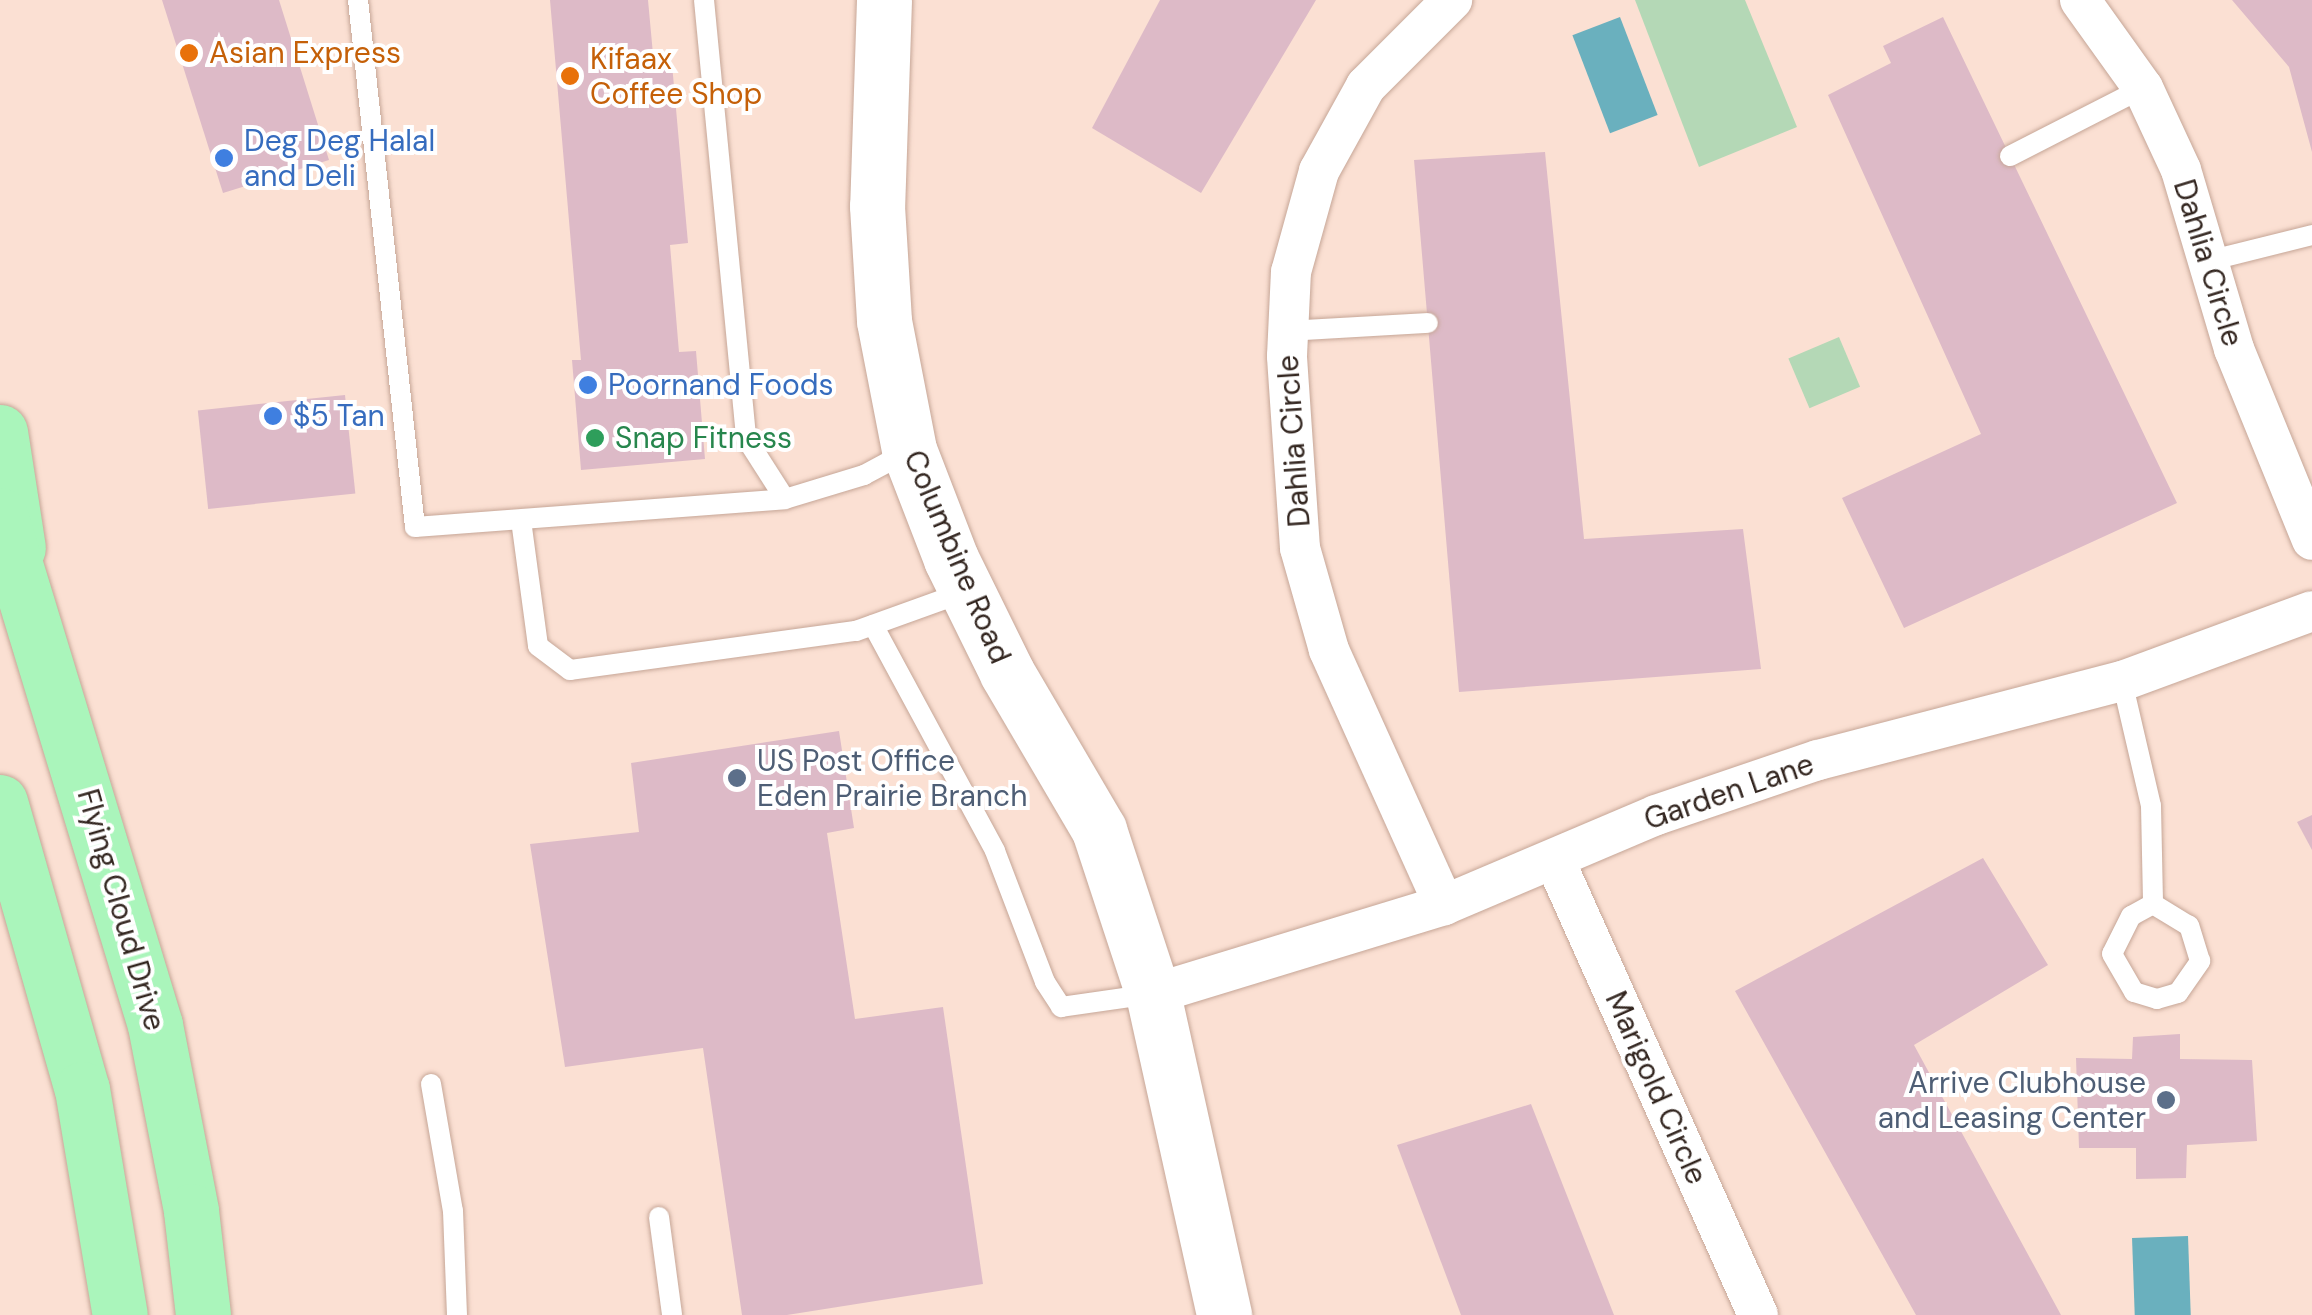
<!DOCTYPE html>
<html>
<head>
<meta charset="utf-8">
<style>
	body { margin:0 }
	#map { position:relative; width:2312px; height:1315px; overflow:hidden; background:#fbe0d3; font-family:"DM Sans",sans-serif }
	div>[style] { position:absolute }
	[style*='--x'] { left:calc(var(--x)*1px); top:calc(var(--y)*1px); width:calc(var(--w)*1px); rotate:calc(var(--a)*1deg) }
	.green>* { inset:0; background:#b4d8b6; transform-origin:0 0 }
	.water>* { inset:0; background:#6ab0be; transform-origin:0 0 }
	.building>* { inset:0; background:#ddbac7; transform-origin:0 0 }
	.roads { filter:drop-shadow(0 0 2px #c6a697) drop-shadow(0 0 2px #c6a697) }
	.lane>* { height:20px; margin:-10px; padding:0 10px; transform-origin:10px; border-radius:10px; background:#fff }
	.street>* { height:40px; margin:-20px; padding:0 20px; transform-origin:20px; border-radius:20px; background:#fff }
	.secondary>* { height:55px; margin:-27.5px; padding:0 27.5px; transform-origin:27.5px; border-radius:27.5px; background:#fff }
	.primary>* { height:55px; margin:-27.5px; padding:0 27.5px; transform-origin:27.5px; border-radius:27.5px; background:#aaf5bb }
	.dots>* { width:28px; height:28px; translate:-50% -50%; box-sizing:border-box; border:5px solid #fff; border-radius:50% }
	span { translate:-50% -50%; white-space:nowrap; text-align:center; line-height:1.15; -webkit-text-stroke:8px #fff; paint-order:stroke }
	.food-label { font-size:30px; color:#c56008 }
	.left { translate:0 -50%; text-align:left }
	.shop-label { font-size:30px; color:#366cbe }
	.street-label { font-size:30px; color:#332620 }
	.leisure-label { font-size:30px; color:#27864d }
	.service-label { font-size:30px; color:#4e5e75 }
	.right { translate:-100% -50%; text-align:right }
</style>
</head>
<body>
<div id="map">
	<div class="green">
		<i style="clip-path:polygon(1635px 0,1745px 0,1797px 127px,1699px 167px)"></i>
		<i style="left:1839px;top:337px;width:54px;height:55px;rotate:67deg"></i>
	</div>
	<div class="water">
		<i style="left:1620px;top:17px;width:105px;height:51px;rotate:69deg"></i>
		<i style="left:2188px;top:1236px;width:79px;height:56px;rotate:88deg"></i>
	</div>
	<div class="building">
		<i style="clip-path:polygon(162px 0,279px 0,329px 160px,223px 193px)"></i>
		<i style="clip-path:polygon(550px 0,648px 0,654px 65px,672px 64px,688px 243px,670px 245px,679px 352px,696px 351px,705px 459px,581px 470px,572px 360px,581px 360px)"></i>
		<i style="clip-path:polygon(1160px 0,1316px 0,1201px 193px,1092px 128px)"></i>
		<i style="clip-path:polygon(2232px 0,2312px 0,2312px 152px,2289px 67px)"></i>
		<i style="clip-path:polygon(1943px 17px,2177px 503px,1904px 628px,1842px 498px,1981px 434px,1828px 95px,1891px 63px,1883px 46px)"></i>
		<i style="clip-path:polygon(1545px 152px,1584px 539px,1743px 529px,1761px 669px,1459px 692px,1414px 160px)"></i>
		<i style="left:345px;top:395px;width:99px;height:148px;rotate:84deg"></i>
		<i style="clip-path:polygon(839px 731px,854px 828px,827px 833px,855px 1019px,943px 1007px,983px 1284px,787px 1315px,742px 1315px,703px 1048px,565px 1067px,530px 844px,639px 832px,631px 763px)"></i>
		<i style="clip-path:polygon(2312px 815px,2312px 850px,2297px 822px)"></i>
		<i style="clip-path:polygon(1983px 858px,2048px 965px,1914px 1045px,2061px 1315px,1916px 1315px,1735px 991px)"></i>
		<i style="clip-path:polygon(2180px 1034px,2180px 1059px,2252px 1060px,2257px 1141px,2187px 1145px,2186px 1178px,2136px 1179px,2136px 1148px,2079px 1148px,2076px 1058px,2132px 1059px,2133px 1037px)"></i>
		<i style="clip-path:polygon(1531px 1104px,1614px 1315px,1461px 1315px,1397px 1145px)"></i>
	</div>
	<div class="roads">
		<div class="lane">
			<i style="--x:358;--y:0;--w:530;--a:83.83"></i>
			<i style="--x:415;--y:527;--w:371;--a:-4.3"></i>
			<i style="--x:785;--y:499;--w:83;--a:-16.9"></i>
			<i style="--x:864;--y:475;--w:49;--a:-28.1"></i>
			<i style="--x:704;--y:0;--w:440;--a:84.5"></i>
			<i style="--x:746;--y:438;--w:72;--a:57.4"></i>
			<i style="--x:2010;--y:156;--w:149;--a:-27.1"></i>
			<i style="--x:2208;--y:261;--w:107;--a:-14"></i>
			<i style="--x:1288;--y:331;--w:140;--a:-3.3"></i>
			<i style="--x:521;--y:520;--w:127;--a:82.3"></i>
			<i style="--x:538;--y:646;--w:40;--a:37"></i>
			<i style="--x:570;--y:670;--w:289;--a:-7.8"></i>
			<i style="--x:856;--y:631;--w:118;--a:-19.8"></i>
			<i style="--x:873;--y:625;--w:257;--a:61.6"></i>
			<i style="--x:995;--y:851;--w:140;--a:69.1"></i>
			<i style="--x:1045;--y:982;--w:30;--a:57"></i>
			<i style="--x:1061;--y:1007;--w:91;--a:-8.2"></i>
			<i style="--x:2122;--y:681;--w:128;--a:76.9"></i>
			<i style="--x:2151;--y:806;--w:98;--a:88.8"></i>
			<i style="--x:2153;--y:904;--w:25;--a:151"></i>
			<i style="--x:2131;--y:916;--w:42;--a:116.6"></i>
			<i style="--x:2112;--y:954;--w:44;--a:59.9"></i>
			<i style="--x:2134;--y:992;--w:24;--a:17"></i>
			<i style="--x:2157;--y:999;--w:22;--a:-16"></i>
			<i style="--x:2178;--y:993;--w:39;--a:-55"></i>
			<i style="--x:2200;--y:961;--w:37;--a:-107"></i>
			<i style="--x:2189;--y:926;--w:42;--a:-148.6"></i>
			<i style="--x:431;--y:1084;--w:129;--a:80.2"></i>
			<i style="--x:453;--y:1211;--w:104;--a:87.8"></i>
			<i style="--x:659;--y:1217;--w:99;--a:82.4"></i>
		</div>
		<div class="street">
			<i style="--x:2080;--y:0;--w:108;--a:54.4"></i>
			<i style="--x:2143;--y:88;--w:90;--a:65.1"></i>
			<i style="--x:2181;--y:170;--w:187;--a:73.5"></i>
			<i style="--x:2234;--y:349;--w:206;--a:67.8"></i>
			<i style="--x:1555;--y:861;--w:497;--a:65.9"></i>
			<i style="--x:1444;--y:905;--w:280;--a:-114.3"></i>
			<i style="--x:1329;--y:650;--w:106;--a:-105.9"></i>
			<i style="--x:1300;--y:548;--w:192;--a:-93.9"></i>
			<i style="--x:1287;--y:356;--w:84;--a:-87.3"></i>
			<i style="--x:1291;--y:272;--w:105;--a:-74.5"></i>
			<i style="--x:1319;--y:171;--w:97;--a:-61.1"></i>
			<i style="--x:1366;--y:86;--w:122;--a:-45"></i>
			<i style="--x:1153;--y:994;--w:304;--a:-17"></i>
			<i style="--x:1444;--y:905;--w:230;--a:-23"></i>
			<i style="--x:1656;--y:815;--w:171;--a:-18.8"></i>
			<i style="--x:1818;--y:760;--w:314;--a:-14.6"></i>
			<i style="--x:2122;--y:681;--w:202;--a:-20.2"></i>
		</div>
		<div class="secondary">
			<i style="--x:884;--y:0;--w:206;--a:91.9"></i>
			<i style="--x:877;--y:206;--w:115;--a:86.5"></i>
			<i style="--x:884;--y:321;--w:131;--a:79"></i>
			<i style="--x:909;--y:450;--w:117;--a:68.9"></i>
			<i style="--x:951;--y:559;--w:127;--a:63.8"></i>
			<i style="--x:1007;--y:673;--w:182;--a:59.6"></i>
			<i style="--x:1099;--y:830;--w:173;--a:71.8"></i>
			<i style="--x:1153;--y:994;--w:329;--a:77.5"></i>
		</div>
		<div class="primary">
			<i style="--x:0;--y:432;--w:117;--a:81.2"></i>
			<i style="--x:0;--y:515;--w:533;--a:73.09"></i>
			<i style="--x:155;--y:1025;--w:189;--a:79"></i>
			<i style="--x:191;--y:1211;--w:105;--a:83.4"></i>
			<i style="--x:0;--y:802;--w:298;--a:74.1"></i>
			<i style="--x:82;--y:1089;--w:229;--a:80.5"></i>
		</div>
	</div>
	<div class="dots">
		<i style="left:189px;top:53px;background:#e8710a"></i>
		<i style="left:570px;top:76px;background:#e8710a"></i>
		<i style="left:224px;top:158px;background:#3f7fe0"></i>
		<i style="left:588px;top:385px;background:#3f7fe0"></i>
		<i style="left:273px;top:416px;background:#3f7fe0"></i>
		<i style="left:595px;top:438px;background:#2e9e5b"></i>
		<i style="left:737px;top:778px;background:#5c6f8a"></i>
		<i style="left:2166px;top:1100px;background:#5c6f8a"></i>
	</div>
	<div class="food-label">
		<span class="left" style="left:209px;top:53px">Asian Express</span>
		<span class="left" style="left:590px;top:76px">Kifaax<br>Coffee Shop</span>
	</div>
	<div class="shop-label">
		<span class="left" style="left:244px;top:158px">Deg Deg Halal<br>and Deli</span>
		<span class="left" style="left:608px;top:385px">Poornand Foods</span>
		<span class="left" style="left:293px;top:416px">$5 Tan</span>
	</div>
	<div class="street-label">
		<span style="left:2208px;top:263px;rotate:73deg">Dahlia Circle</span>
		<span style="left:1294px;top:441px;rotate:-94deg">Dahlia Circle</span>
		<span style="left:957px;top:557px;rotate:67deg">Columbine Road</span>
		<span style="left:1729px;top:792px;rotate:-19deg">Garden Lane</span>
		<span style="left:121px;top:910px;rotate:74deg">Flying Cloud Drive</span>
		<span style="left:1656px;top:1088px;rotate:66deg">Marigold Circle</span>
	</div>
	<div class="leisure-label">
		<span class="left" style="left:615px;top:438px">Snap Fitness</span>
	</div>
	<div class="service-label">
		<span class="left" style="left:757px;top:778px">US Post Office<br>Eden Prairie Branch</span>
		<span class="right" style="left:2146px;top:1100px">Arrive Clubhouse<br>and Leasing Center</span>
	</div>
</div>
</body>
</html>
